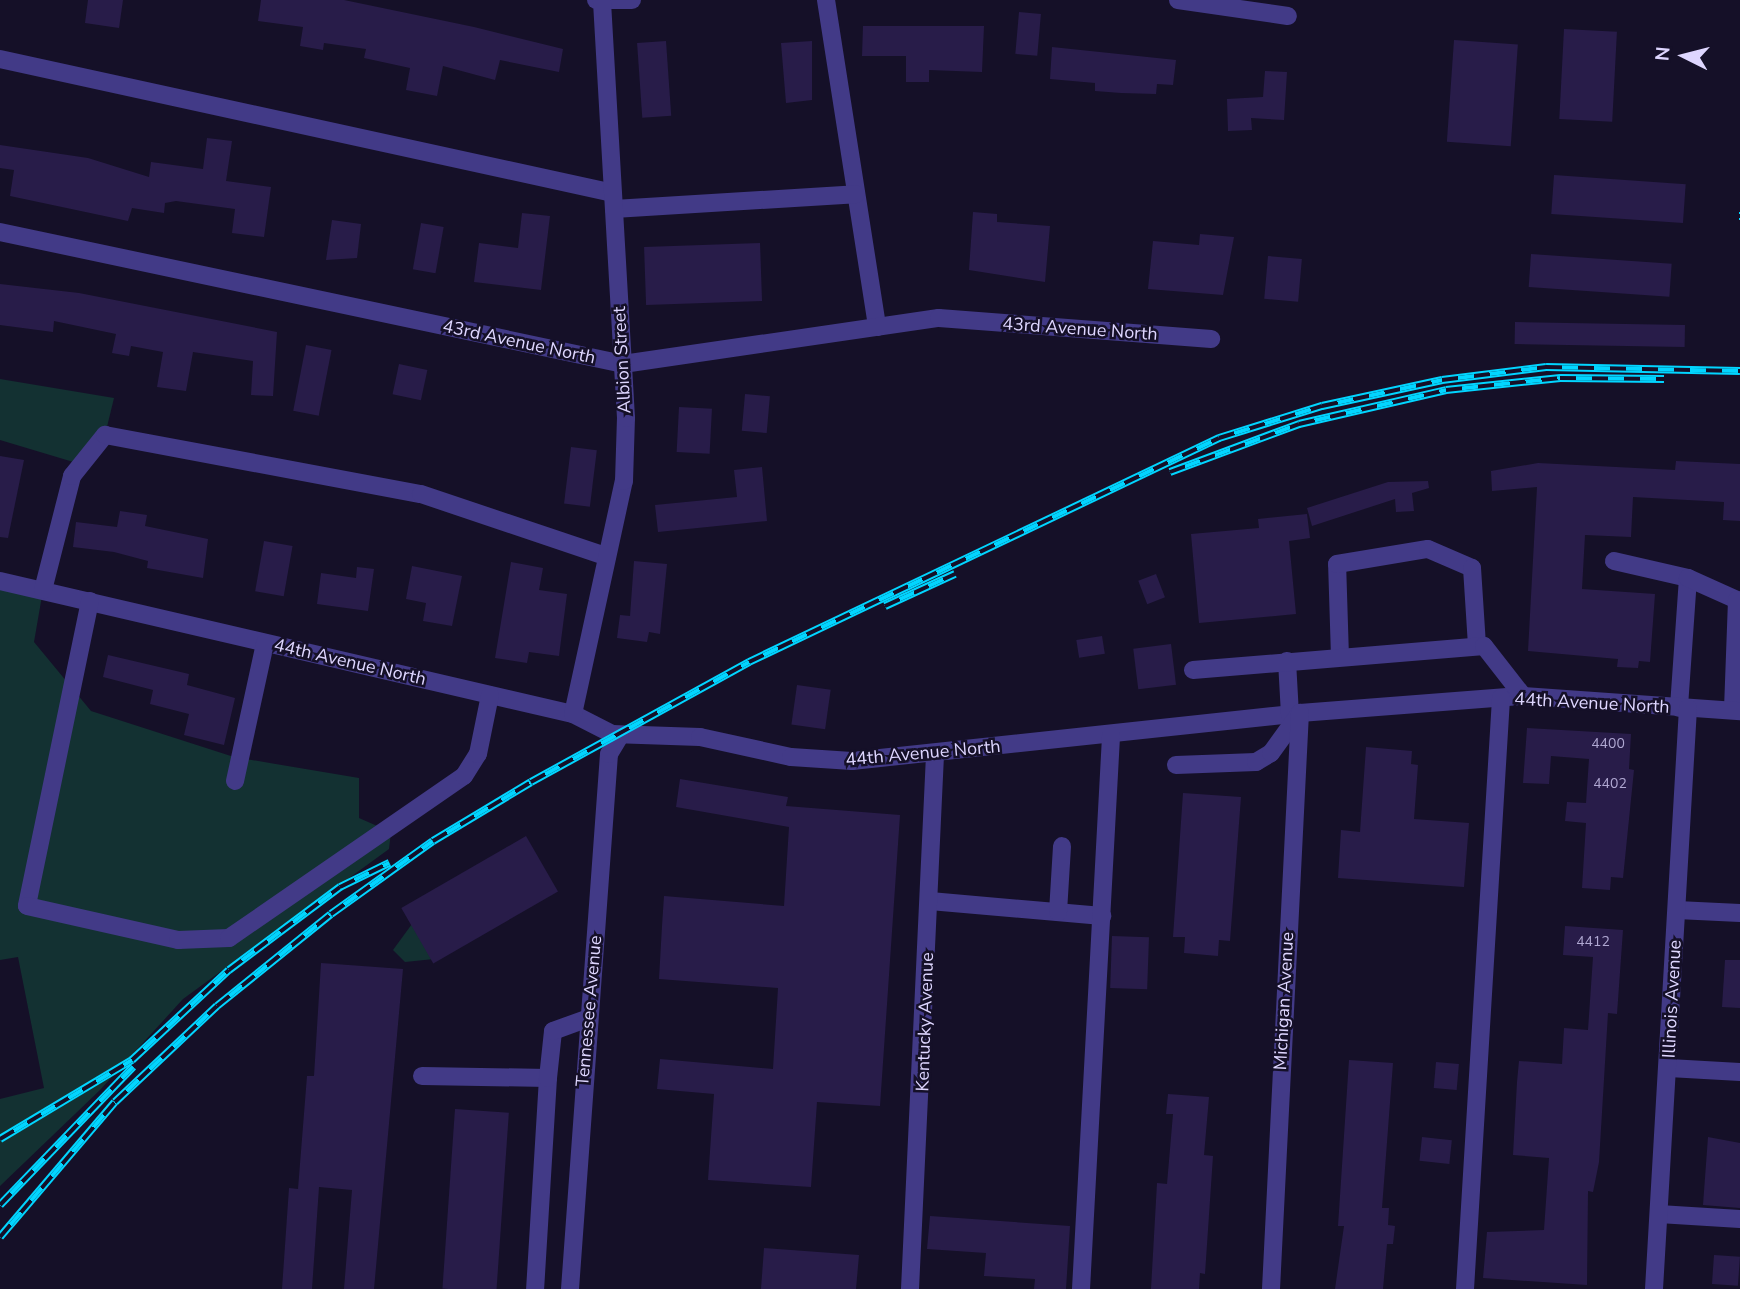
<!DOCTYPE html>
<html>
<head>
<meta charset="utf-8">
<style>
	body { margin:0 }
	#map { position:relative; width:1740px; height:1289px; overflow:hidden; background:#151028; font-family:"Nunito Sans",sans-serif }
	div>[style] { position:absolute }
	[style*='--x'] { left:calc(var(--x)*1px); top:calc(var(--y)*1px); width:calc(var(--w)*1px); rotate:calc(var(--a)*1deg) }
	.green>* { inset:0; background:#133132 }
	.building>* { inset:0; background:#281c49; transform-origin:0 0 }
	.minor>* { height:18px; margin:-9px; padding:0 9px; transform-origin:9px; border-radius:9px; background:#423a87 }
	.rail>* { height:8px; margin-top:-4px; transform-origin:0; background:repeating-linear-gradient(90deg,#151028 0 16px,#02d5ff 0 32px); box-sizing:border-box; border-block:2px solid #02d5ff }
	span { translate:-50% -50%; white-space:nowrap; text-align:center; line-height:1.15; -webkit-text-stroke:5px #151028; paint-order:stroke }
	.number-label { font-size:14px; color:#b0a8d2 }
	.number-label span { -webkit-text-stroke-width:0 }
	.street-label { font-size:18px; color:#ded6ff }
	.north { position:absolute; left:1649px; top:21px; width:70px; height:70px; -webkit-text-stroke:5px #151028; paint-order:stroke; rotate:276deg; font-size:19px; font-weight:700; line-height:28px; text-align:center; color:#ded6ff }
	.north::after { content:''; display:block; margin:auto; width:24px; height:32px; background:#ded6ff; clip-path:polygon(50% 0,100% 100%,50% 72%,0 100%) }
</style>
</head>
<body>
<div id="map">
	<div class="green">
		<i style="clip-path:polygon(0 379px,114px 398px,105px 435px,80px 464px,0 440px)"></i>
		<i style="clip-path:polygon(0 581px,43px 590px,34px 642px,91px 711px,234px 757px,359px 778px,359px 818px,391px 832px,389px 849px,183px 999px,100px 1090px,0 1186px,0 1099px,44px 1088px,18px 957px,0 960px)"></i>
		<i style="clip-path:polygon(412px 924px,434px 959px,405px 962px,393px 950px)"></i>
	</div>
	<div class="building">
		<i style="clip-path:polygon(88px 0,123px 0,119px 28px,85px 23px)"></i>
		<i style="clip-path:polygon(261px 0,344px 0,474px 27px,563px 49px,559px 72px,500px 60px,495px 80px,443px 66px,437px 96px,406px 90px,410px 68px,364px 58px,366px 49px,324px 43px,323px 50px,300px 46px,303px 27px,258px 21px)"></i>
		<i style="left:1019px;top:12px;width:22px;height:42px;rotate:5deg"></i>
		<i style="clip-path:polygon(863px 26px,984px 26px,982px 72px,929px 70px,929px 82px,906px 82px,906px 56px,862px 56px)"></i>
		<i style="left:1564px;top:29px;width:53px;height:90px;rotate:3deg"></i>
		<i style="left:1454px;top:40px;width:64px;height:102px;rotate:4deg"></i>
		<i style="left:666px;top:41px;width:75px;height:29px;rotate:86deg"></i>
		<i style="clip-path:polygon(812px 41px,812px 100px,786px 103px,781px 43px)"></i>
		<i style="clip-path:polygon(1052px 47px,1176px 60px,1173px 85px,1157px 84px,1156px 94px,1121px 93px,1095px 91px,1095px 83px,1050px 79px)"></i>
		<i style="clip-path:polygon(1265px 71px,1287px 72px,1284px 120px,1251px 118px,1252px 130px,1228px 131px,1227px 99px,1263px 97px)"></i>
		<i style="clip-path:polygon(207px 138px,232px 141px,226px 181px,271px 187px,264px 237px,232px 233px,235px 209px,176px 201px,165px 203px,164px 213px,132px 208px,128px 221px,10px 196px,14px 170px,0 168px,0 145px,88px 158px,149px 177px,151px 162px,203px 169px)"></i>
		<i style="left:1554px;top:175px;width:132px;height:39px;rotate:4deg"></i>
		<i style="clip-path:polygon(973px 212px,997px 214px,997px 222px,1050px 226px,1045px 282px,969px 270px)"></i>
		<i style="clip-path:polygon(522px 213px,550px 216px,541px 290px,474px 282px,479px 243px,518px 248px)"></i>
		<i style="clip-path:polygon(332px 220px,361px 224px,357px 258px,326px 260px)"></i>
		<i style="left:421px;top:223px;width:23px;height:47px;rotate:10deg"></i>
		<i style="clip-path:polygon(1200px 234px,1234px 237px,1223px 295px,1148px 289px,1153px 241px,1199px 245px)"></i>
		<i style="left:760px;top:243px;width:58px;height:116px;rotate:88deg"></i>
		<i style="left:1531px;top:254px;width:141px;height:33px;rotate:4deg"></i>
		<i style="left:1268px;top:256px;width:34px;height:43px;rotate:5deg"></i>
		<i style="clip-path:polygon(0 284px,79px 293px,277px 332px,273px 396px,251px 395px,253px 361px,193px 352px,186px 391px,157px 387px,163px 352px,131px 346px,129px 356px,112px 353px,116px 334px,54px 321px,53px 332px,0 325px)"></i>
		<i style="left:1515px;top:322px;width:170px;height:22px;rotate:1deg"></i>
		<i style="left:306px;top:345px;width:26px;height:67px;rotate:11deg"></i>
		<i style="left:399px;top:364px;width:29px;height:31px;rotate:12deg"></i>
		<i style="left:745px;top:394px;width:25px;height:37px;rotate:5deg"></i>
		<i style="left:679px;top:407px;width:33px;height:45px;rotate:3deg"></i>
		<i style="left:571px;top:447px;width:26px;height:57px;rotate:7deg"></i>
		<i style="clip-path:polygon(0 456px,24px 460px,8px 538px,0 537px)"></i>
		<i style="clip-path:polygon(1676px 461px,1740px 464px,1740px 521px,1723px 520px,1724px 502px,1633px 497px,1631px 537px,1585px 535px,1582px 589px,1655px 594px,1650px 662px,1639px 661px,1638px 668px,1617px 667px,1618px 659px,1528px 651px,1537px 487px,1492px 491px,1491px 471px,1538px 463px,1675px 470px)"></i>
		<i style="clip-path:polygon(762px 467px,767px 521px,658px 532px,655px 505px,737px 497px,734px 470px)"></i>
		<i style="clip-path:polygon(1428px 481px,1429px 488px,1412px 493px,1414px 511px,1396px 512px,1395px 499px,1312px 526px,1307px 508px,1388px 482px)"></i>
		<i style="clip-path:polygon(120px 511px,147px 515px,145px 526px,208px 539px,203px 578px,147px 568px,148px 561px,114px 552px,73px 547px,76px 522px,117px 527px)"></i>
		<i style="clip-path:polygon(1307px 514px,1310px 538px,1289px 541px,1296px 614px,1199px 623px,1191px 534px,1259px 528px,1258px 519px)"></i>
		<i style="left:264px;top:541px;width:29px;height:51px;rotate:10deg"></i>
		<i style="clip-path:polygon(634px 561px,667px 564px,660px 634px,649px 632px,647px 642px,617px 638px,620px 615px,630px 616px)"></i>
		<i style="clip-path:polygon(511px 562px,543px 568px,539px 590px,567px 594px,559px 656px,529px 652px,527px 663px,495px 658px)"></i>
		<i style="clip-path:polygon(412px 566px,462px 576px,452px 626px,423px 621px,426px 603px,406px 599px)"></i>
		<i style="clip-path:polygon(357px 567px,374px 569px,368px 611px,317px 604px,321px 573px,356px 578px)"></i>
		<i style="left:1156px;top:574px;width:25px;height:19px;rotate:69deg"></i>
		<i style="left:1102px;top:636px;width:18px;height:26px;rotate:81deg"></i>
		<i style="left:1171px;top:644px;width:41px;height:38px;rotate:83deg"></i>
		<i style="clip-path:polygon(108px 655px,189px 674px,187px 685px,235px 698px,224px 745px,184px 735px,189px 714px,150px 704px,153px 690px,103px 677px)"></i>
		<i style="left:797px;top:685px;width:34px;height:40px;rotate:8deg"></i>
		<i style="clip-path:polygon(1527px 728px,1631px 734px,1629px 769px,1634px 770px,1623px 878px,1611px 877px,1610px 890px,1582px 888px,1586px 823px,1565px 821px,1567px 802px,1586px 803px,1589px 759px,1551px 756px,1549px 784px,1523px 783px)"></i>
		<i style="clip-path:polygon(1366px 747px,1412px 751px,1411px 764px,1418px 765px,1414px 819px,1469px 823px,1464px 887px,1338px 878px,1341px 830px,1360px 832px)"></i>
		<i style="clip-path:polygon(680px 779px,788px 797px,786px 806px,900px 815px,880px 1106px,817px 1102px,811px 1187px,708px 1180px,714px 1094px,657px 1089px,660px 1059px,773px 1069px,778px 988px,659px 979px,662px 926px,664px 896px,784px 906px,789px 827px,676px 807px)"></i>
		<i style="clip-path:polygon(1183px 793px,1241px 797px,1230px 941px,1219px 940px,1218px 956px,1184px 953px,1185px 937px,1173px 937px)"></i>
		<i style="left:526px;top:836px;width:64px;height:144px;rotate:60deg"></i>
		<i style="clip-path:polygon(1565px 926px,1623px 930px,1617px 1014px,1608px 1013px,1599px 1162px,1593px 1192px,1588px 1191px,1587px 1285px,1483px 1278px,1487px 1232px,1544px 1230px,1549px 1158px,1513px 1155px,1517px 1082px,1519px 1061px,1562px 1064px,1564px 1028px,1588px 1030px,1593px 957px,1563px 955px)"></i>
		<i style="left:1112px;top:936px;width:37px;height:52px;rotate:2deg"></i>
		<i style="clip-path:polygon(1725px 960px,1740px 960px,1740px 1008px,1722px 1007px)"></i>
		<i style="clip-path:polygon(321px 963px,403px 969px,374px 1289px,344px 1289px,352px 1190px,319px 1187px,312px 1289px,282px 1289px,289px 1188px,298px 1189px,307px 1076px,314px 1076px)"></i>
		<i style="clip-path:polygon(1349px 1060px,1393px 1063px,1382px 1208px,1389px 1208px,1388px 1225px,1395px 1226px,1393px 1244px,1387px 1244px,1383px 1289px,1335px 1289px,1344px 1226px,1338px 1226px)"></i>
		<i style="left:1436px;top:1062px;width:23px;height:26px;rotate:5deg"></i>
		<i style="clip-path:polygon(1168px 1094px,1209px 1097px,1204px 1155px,1213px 1156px,1205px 1274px,1200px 1273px,1199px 1289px,1151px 1289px,1157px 1183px,1167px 1184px,1173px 1114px,1166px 1114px)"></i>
		<i style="left:455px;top:1109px;width:54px;height:180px;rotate:4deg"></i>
		<i style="left:1422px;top:1137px;width:30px;height:24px;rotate:6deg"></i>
		<i style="clip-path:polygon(1708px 1137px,1740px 1143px,1740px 1208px,1703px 1205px)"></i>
		<i style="clip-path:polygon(930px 1216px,1070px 1226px,1066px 1289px,1034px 1289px,1035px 1279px,984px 1276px,986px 1253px,927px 1249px)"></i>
		<i style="clip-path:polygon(764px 1248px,859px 1255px,856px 1289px,761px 1289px)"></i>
		<i style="left:1714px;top:1255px;width:26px;height:29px;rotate:4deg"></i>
	</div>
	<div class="minor">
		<i style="--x:596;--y:0;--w:36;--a:0"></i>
		<i style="--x:826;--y:0;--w:331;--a:81.1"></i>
		<i style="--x:1178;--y:0;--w:111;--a:8.3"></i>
		<i style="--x:0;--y:59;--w:627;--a:12.33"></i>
		<i style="--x:614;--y:209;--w:242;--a:-3.5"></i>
		<i style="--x:0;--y:232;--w:637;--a:11.96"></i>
		<i style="--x:623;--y:364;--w:319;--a:-8.3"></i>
		<i style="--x:939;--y:318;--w:273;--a:4.4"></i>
		<i style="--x:1614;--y:561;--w:76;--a:12.9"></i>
		<i style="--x:1688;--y:578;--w:130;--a:94"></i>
		<i style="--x:1688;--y:578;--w:54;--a:24.2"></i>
		<i style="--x:1737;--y:600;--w:110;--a:92.1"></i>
		<i style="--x:0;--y:581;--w:588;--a:13.07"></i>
		<i style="--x:573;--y:714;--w:44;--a:27.1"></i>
		<i style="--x:612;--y:734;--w:88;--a:2"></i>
		<i style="--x:700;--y:737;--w:93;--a:12.4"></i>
		<i style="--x:791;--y:757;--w:61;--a:3.8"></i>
		<i style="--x:852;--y:761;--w:451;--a:-6.1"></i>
		<i style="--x:1300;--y:713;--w:224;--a:-4.4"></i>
		<i style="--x:1523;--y:696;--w:218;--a:4"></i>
		<i style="--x:43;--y:590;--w:118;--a:-75.7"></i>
		<i style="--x:72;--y:476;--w:53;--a:-51.2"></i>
		<i style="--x:105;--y:435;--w:321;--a:10.6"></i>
		<i style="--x:421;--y:494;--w:194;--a:18.6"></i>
		<i style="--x:90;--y:601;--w:311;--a:101.7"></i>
		<i style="--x:27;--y:906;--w:155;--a:12.7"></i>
		<i style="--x:178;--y:940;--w:51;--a:-2.2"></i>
		<i style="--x:229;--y:938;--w:285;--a:-34.6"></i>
		<i style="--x:464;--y:776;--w:26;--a:-58"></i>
		<i style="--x:478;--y:754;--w:60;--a:-78.5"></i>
		<i style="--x:1340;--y:657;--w:93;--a:-91.8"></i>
		<i style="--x:1337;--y:564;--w:92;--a:-9.4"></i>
		<i style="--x:1428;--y:549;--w:48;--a:23.4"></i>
		<i style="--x:1472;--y:568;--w:78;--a:86.3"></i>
		<i style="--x:1287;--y:661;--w:54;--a:86.8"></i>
		<i style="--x:1193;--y:670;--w:292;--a:-4.7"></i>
		<i style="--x:1484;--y:646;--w:63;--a:52"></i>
		<i style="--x:573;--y:714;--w:239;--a:-77.7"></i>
		<i style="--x:624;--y:481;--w:63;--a:-88.2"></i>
		<i style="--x:626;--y:418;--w:419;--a:-93.3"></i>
		<i style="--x:1176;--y:765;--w:80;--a:-2.1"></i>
		<i style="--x:1256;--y:762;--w:17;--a:-31"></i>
		<i style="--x:1271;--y:753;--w:49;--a:-54.1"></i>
		<i style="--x:235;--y:781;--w:141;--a:-77.7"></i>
		<i style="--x:930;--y:901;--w:173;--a:5"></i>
		<i style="--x:1677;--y:910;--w:63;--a:2.7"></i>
		<i style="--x:1058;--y:912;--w:66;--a:-86.5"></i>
		<i style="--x:1669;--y:1068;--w:71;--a:3.2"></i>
		<i style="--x:422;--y:1076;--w:126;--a:0.9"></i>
		<i style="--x:548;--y:1078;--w:211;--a:93.5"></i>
		<i style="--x:548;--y:1078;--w:47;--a:-83.9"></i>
		<i style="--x:553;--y:1031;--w:37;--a:-20"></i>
		<i style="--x:1659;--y:1214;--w:81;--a:3.5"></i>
		<i style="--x:570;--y:1289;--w:536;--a:-85.83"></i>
		<i style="--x:609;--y:754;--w:21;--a:-59"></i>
		<i style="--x:910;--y:1289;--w:536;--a:-87.32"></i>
		<i style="--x:1081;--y:1289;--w:554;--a:-86.89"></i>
		<i style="--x:1271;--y:1289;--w:577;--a:-87.12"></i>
		<i style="--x:1465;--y:1289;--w:592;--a:-86.51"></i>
		<i style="--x:1654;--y:1289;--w:582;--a:-86.65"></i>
	</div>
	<div class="rail">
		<i style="--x:1739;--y:216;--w:1;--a:0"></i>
		<i style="--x:1170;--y:472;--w:138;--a:-20.4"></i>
		<i style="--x:1299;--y:424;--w:151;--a:-13"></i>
		<i style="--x:1446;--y:390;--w:115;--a:-6"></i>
		<i style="--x:1560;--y:378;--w:104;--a:0.6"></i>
		<i style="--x:885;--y:606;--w:77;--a:-24.6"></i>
		<i style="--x:0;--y:1139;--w:154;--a:-30.9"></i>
		<i style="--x:132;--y:1060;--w:132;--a:-42.9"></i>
		<i style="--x:229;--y:970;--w:139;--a:-36.8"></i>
		<i style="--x:340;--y:887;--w:55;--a:-26.1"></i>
		<i style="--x:0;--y:1205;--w:192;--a:-46.1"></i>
		<i style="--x:0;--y:1237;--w:177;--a:-49.6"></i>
		<i style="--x:115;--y:1102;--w:140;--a:-43.3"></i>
		<i style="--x:217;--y:1006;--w:146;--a:-38.9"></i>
		<i style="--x:331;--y:914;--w:125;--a:-35.6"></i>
		<i style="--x:433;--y:841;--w:114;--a:-31"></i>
		<i style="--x:531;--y:782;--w:249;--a:-28.8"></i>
		<i style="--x:749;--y:662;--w:521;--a:-25.48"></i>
		<i style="--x:1219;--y:438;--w:108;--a:-17.3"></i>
		<i style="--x:1322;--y:406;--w:123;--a:-12.2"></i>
		<i style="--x:1442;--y:380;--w:105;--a:-7.1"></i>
		<i style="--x:1546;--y:367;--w:194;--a:1.2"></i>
	</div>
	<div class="number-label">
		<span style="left:1608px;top:744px">4400</span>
		<span style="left:1610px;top:784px">4402</span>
		<span style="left:1593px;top:942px">4412</span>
	</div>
	<div class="street-label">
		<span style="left:1080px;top:329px;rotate:4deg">43rd Avenue North</span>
		<span style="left:519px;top:342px;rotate:12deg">43rd Avenue North</span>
		<span style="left:622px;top:360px;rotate:-93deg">Albion Street</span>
		<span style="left:350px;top:662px;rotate:13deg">44th Avenue North</span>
		<span style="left:1592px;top:703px;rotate:3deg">44th Avenue North</span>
		<span style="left:923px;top:753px;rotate:-5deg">44th Avenue North</span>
		<span style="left:1672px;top:999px;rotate:-87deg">Illinois Avenue</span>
		<span style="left:1284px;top:1001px;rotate:-87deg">Michigan Avenue</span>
		<span style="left:589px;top:1011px;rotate:-85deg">Tennessee Avenue</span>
		<span style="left:925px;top:1022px;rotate:-88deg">Kentucky Avenue</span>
	</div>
	<div class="north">N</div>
</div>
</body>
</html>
